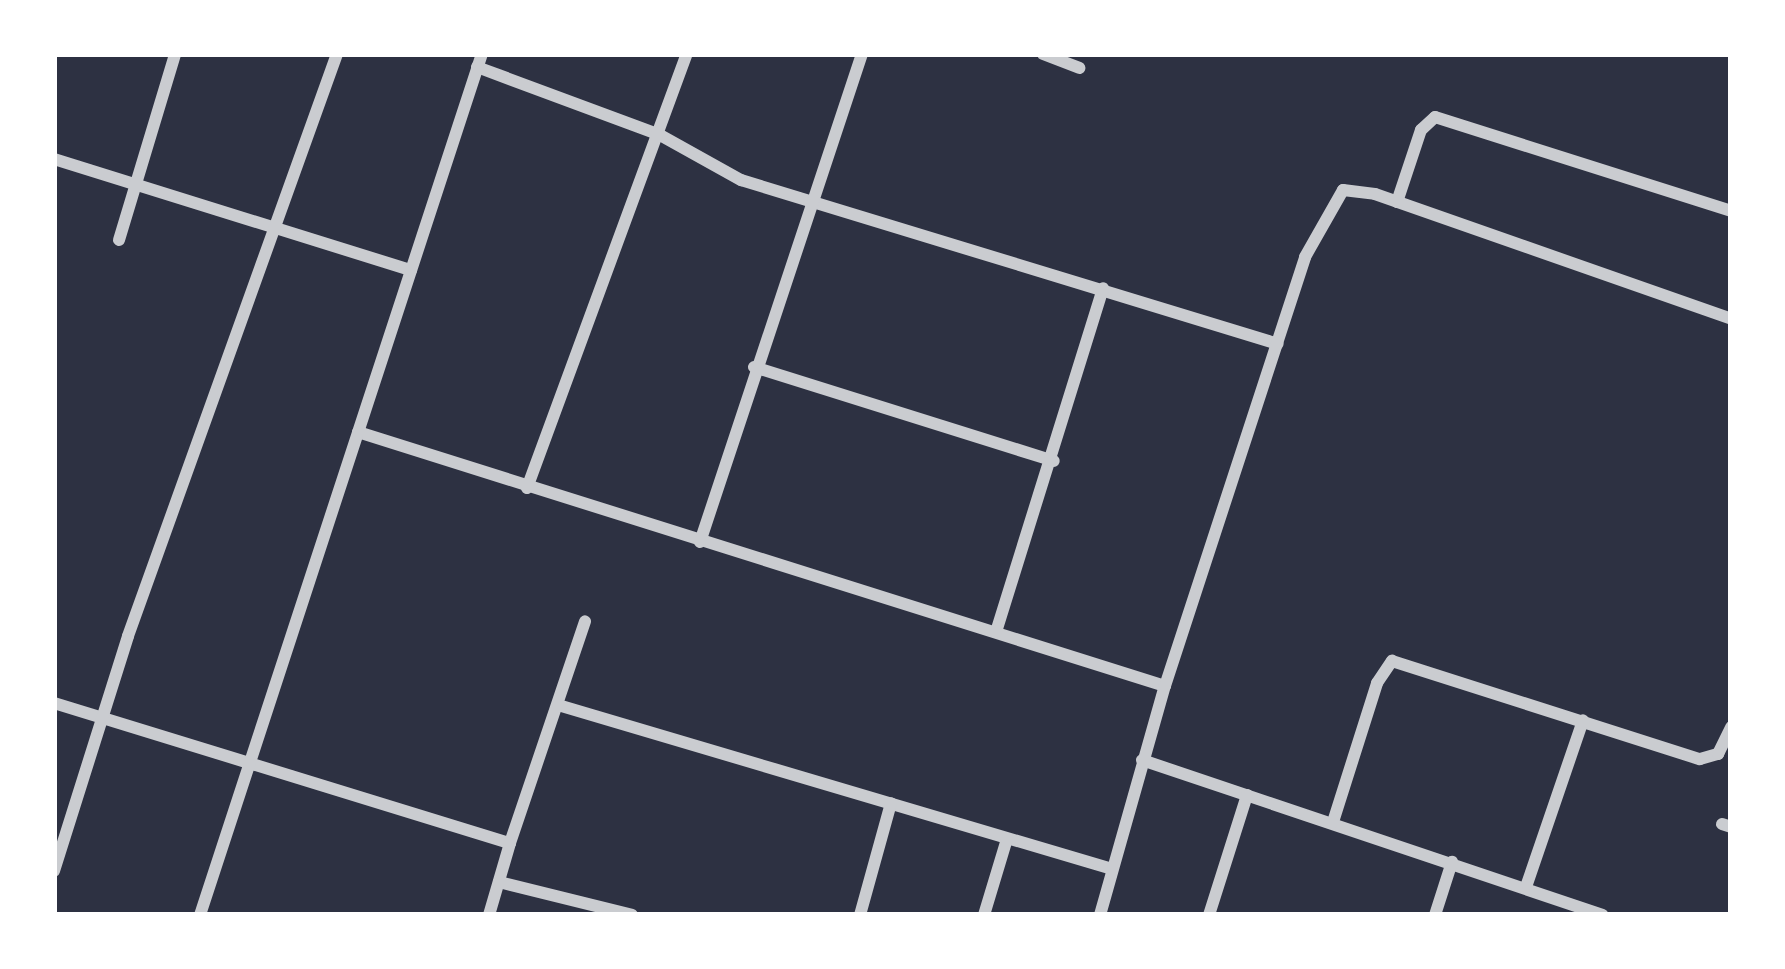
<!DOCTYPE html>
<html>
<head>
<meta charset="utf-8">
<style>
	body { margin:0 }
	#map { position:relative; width:1785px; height:969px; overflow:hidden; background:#2d3142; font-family:"PT Sans",sans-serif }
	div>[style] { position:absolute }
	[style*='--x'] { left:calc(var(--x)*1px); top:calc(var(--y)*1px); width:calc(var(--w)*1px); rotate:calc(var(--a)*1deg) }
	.minor>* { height:12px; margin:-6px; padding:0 6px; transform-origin:6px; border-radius:6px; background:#caccd0 }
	span { translate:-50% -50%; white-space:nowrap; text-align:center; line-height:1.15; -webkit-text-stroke:12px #fff; paint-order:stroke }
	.frame { position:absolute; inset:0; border:57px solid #fff; pointer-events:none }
</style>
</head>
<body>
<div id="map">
	<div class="minor">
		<i style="--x:1043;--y:54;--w:39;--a:21"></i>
		<i style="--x:477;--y:67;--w:195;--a:20.4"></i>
		<i style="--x:660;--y:135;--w:93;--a:29.1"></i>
		<i style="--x:741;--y:180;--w:561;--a:16.98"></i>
		<i style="--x:54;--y:159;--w:374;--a:17.3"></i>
		<i style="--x:1397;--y:202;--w:76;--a:-71.6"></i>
		<i style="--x:1421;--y:130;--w:19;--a:-43"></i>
		<i style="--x:1435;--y:117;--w:311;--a:17.6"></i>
		<i style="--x:119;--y:240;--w:194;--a:-73.2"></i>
		<i style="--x:754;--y:367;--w:314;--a:17.4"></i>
		<i style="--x:358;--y:432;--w:846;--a:17.47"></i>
		<i style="--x:527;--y:488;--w:463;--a:-69.8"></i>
		<i style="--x:700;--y:542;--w:514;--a:-71.64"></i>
		<i style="--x:996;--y:632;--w:360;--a:-72.7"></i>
		<i style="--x:54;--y:703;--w:477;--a:17.1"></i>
		<i style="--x:510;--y:843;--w:234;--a:-71.3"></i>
		<i style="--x:558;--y:705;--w:578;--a:16.49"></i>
		<i style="--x:1142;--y:760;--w:486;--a:18.6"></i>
		<i style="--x:1333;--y:822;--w:146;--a:-72.4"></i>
		<i style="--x:1377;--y:683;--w:27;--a:-56"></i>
		<i style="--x:1392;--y:661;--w:323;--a:17.7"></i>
		<i style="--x:1700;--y:759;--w:19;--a:-16"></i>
		<i style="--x:1718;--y:754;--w:30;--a:-64"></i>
		<i style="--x:1722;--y:824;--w:9;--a:18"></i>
		<i style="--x:54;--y:871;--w:246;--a:-72.5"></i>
		<i style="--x:128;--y:636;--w:618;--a:-70.25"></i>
		<i style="--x:499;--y:882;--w:137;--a:13.9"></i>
		<i style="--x:1527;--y:884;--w:173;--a:-71.1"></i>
		<i style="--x:200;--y:915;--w:906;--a:-71.87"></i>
		<i style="--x:489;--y:915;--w:75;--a:-73.7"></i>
		<i style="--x:860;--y:915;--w:116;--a:-74.5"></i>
		<i style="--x:984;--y:915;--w:79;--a:-73.2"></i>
		<i style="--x:1100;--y:915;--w:238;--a:-74.2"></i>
		<i style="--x:1165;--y:686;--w:451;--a:-71.9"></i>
		<i style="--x:1305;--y:257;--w:77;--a:-60.4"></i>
		<i style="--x:1343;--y:190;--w:32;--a:7"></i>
		<i style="--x:1375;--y:194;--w:377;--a:19.3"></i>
		<i style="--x:1209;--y:915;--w:126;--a:-72.4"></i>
		<i style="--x:1435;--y:915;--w:56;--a:-72.2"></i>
	</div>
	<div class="frame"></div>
</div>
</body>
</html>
